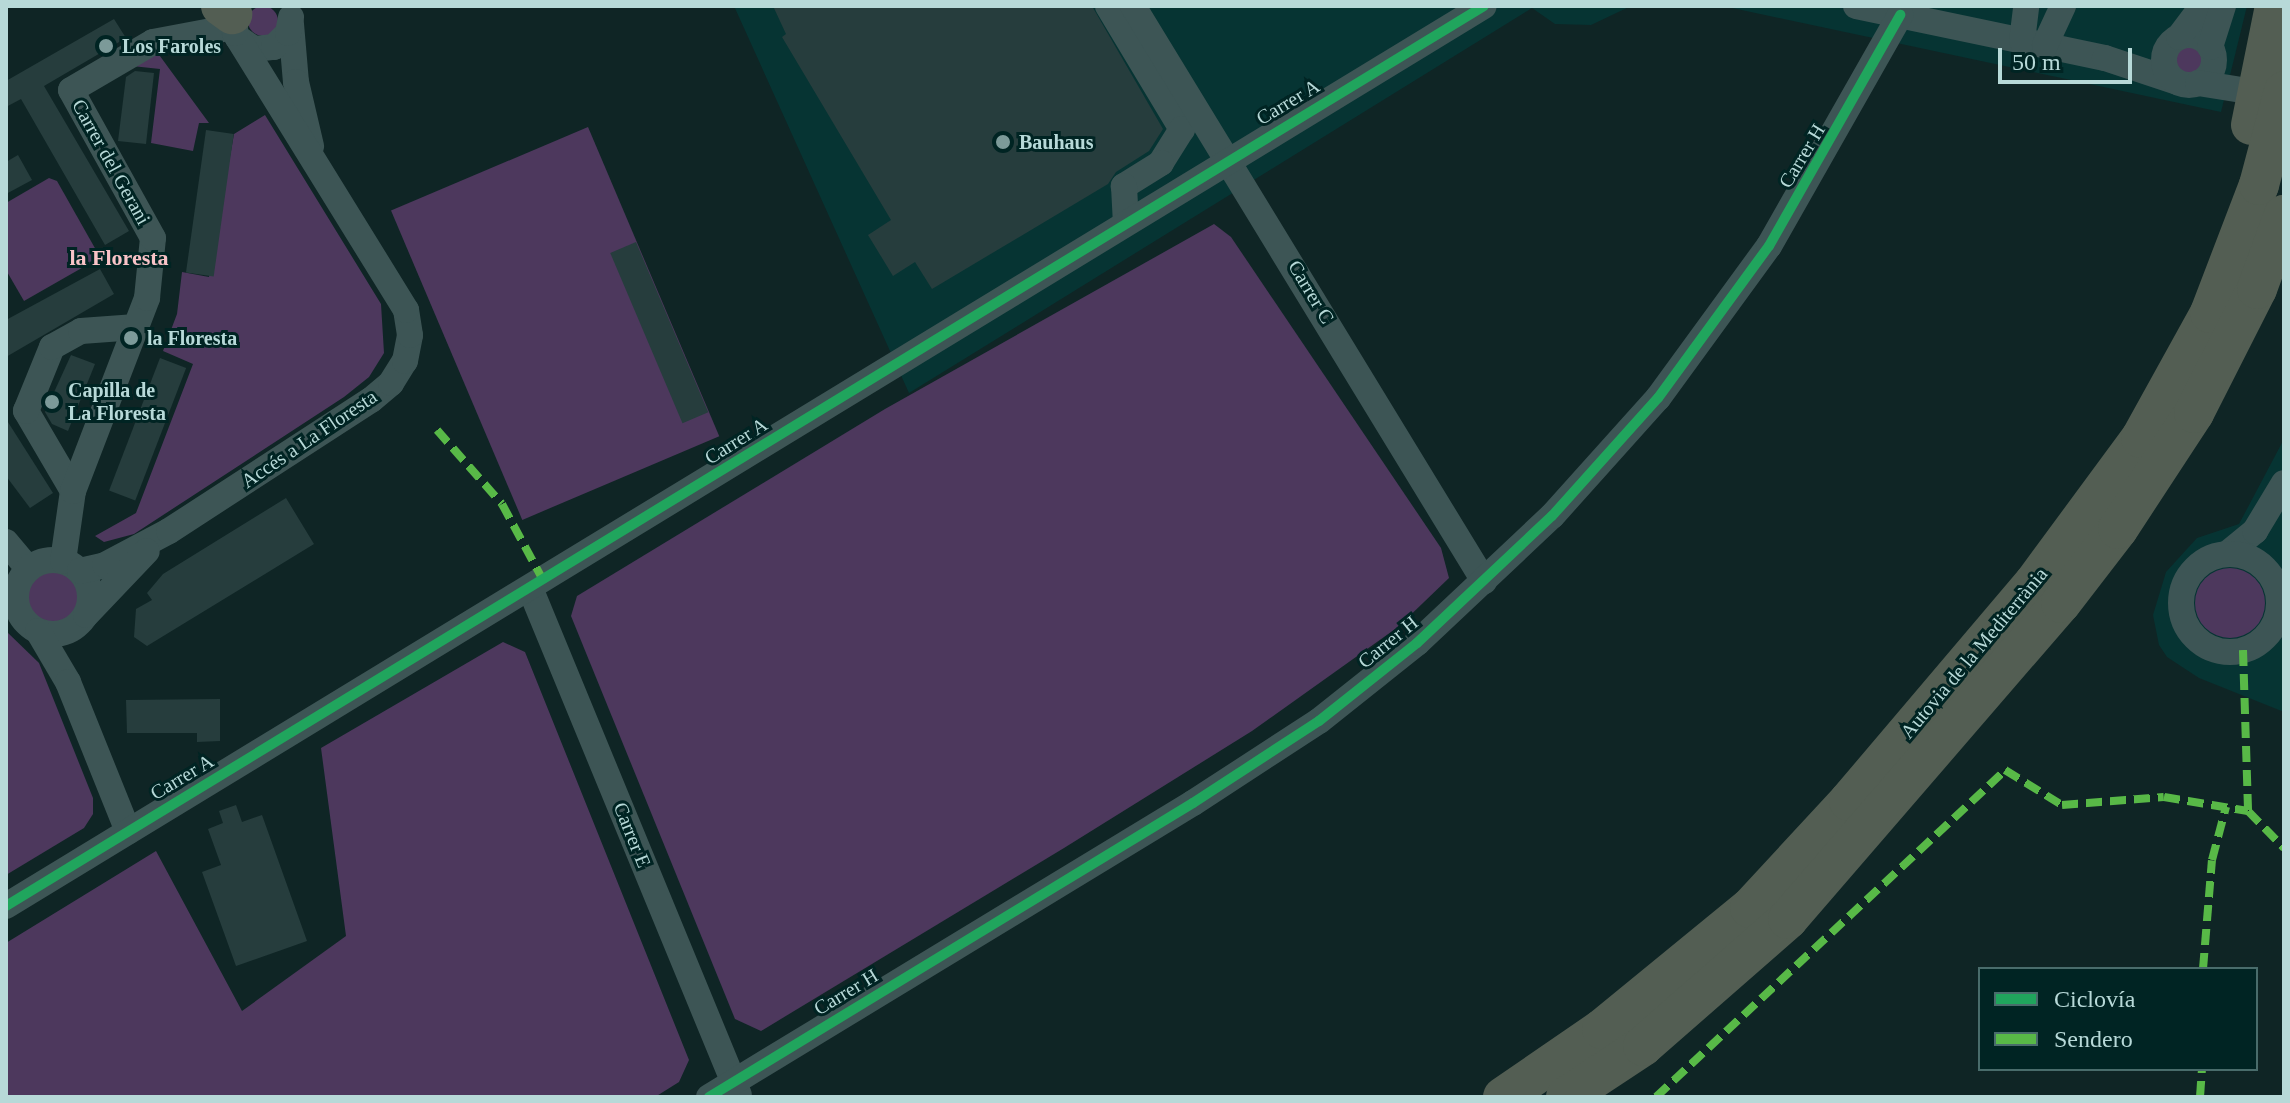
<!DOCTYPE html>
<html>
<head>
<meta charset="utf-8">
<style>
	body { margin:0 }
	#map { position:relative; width:2290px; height:1103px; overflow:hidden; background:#0f2525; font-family:Georgia,serif }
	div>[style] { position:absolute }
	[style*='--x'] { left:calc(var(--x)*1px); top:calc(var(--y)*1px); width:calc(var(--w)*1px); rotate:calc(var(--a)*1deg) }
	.built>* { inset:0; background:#063433 }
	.green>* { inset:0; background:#4d385d; transform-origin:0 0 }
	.round { border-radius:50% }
	.building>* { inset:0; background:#263d3d; transform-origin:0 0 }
	.minor>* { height:26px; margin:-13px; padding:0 13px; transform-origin:13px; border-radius:13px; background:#3d5555 }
	.minor>.ring { margin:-13px; padding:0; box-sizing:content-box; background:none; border:26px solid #3d5555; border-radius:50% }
	.highway>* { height:40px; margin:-20px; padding:0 20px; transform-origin:20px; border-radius:20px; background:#535e53 }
	.quiet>* { height:8px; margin-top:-4px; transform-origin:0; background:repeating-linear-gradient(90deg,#58b947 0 16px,transparent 0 24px) }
	.cycleway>* { height:10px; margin:-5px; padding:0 5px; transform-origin:5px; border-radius:5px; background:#20a55d }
	.dots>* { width:22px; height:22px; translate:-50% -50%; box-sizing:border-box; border:4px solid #002423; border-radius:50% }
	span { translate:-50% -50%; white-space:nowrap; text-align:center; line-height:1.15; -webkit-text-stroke:6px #002423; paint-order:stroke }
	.poi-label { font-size:20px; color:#b7d9d8; font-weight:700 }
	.left { translate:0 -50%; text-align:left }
	.street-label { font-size:20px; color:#b7d9d8 }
	.neighbourhood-label { font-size:22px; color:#f8c3c7; font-weight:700 }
	.frame { position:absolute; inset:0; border:8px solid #b7d9d8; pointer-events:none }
	.legend { position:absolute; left:1978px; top:967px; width:280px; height:104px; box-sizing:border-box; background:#002423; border:2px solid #496c6b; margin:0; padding:10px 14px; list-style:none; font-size:24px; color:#b7d9d8 }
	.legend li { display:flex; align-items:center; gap:16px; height:40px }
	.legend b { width:40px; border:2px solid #496c6b }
	.scale { position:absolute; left:1998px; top:48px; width:134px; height:36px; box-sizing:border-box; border:4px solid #b7d9d8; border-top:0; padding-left:10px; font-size:24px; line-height:28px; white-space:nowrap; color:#b7d9d8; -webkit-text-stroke:6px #002423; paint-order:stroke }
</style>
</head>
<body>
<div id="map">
	<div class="built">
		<i style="clip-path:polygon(734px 6px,1631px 6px,1591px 25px,1555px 24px,1532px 8px,909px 393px)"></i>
		<i style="clip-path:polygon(1723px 6px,2247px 6px,2221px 112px)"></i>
		<i style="clip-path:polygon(2284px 439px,2284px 712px,2199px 678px,2167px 657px,2159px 645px,2153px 615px,2166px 572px,2197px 538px,2239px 524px)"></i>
	</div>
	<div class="green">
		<i class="round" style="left:248px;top:6px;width:30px;height:30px"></i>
		<i class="round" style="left:2176px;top:47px;width:26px;height:26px"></i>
		<i style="clip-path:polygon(157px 52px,209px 123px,199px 123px,193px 151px,151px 143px,160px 69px,132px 66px)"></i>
		<i style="clip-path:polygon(265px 115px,381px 304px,384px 353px,369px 377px,344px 397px,134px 534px,104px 542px,95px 536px,136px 513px,193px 364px,163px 351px,177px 314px,182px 272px,209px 277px,234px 134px)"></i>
		<i style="left:588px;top:127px;width:336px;height:214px;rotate:67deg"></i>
		<i style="clip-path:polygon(49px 178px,57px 181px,96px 250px,94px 261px,24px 301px,6px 270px,6px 203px)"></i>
		<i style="clip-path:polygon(1214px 224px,1231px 237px,1441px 548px,1449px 578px,1398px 627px,1252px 731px,1064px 848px,761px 1031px,735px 1019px,571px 616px,577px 596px,885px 409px)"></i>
		<i class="round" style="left:2195px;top:568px;width:70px;height:70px"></i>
		<i class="round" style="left:27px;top:570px;width:54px;height:54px"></i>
		<i style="clip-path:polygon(6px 631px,39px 663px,93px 798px,93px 814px,84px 828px,6px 875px)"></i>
		<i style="clip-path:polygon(503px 642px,525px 652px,689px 1060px,679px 1082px,655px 1097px,6px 1097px,6px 943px,156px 851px,242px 1011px,346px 936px,321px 748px)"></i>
	</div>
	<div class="building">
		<i style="clip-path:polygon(773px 6px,1092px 6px,1163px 129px,1149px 151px,1116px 172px,1108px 184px,932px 289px,915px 262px,893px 276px,868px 235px,891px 220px,782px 37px,786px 34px)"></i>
		<i style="clip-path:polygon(114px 19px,126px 38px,44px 86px,129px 231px,105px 245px,21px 99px,6px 107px,6px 81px)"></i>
		<i style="clip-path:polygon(135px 71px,154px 73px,146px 144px,118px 141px,126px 77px)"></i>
		<i style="left:206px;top:130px;width:28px;height:144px;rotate:8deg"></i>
		<i style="clip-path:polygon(18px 155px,32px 180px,6px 194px,6px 162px)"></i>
		<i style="left:636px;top:242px;width:185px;height:28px;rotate:67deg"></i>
		<i style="clip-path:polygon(100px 269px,114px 294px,6px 357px,6px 320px)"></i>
		<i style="clip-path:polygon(71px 355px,95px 364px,68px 431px,52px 424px,45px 412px)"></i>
		<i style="left:160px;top:358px;width:28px;height:142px;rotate:21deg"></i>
		<i style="clip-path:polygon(6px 419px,53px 493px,30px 508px,6px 476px)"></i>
		<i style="clip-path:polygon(286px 498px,314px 544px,147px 646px,134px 637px,136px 609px,152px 600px,147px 593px,163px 574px)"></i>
		<i style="clip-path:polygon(220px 699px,220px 741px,197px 742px,197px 733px,127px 733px,126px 700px)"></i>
		<i style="clip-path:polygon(236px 805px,242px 822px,262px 815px,307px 941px,236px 966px,202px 872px,221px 865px,208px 829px,223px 823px,219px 811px)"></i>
	</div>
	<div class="minor">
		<i style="--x:1108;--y:6;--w:144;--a:59"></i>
		<i style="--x:1182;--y:129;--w:40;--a:122"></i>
		<i style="--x:1161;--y:163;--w:44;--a:148.1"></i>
		<i style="--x:1124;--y:186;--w:36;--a:87"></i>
		<i style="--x:1133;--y:6;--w:674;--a:58.6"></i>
		<i style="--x:1856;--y:6;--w:254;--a:11.8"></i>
		<i style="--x:2105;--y:58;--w:76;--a:18.4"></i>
		<i style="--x:291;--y:24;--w:58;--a:85.1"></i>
		<i style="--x:296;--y:82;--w:66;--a:76.8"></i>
		<i class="ring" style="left:2164px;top:35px;width:24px;height:24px"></i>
		<i style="--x:2179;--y:37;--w:39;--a:-53"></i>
		<i style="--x:238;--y:38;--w:19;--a:35"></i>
		<i style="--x:254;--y:49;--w:20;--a:-6"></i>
		<i style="--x:274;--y:47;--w:20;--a:-45"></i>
		<i style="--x:288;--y:33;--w:16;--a:-79"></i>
		<i style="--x:2022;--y:41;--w:35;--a:-83"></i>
		<i style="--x:2045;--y:45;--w:43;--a:-65.2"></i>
		<i style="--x:2210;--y:47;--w:43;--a:-72.4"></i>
		<i style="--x:2198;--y:83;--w:76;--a:9.1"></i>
		<i style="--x:73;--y:491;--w:93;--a:-120.4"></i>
		<i style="--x:26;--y:411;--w:69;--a:-67.9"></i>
		<i style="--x:52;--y:347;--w:33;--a:-29"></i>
		<i style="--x:81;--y:331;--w:55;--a:-4.2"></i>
		<i style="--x:6;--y:542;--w:35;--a:50"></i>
		<i style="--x:2228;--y:553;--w:35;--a:-39"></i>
		<i style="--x:2255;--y:531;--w:56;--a:-58.9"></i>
		<i class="ring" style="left:2181px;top:554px;width:72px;height:72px"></i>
		<i class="ring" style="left:16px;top:560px;width:48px;height:48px"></i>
		<i style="--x:63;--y:561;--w:71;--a:-81.9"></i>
		<i style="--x:73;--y:491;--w:207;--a:-69"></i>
		<i style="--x:147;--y:298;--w:60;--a:-84.3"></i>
		<i style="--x:153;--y:238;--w:169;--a:-119"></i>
		<i style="--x:71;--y:90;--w:95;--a:-30.3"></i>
		<i style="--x:153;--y:42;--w:81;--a:-10.6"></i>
		<i style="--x:80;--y:571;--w:26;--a:-13"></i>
		<i style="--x:105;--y:565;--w:72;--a:-28"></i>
		<i style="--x:169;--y:531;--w:241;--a:-33"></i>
		<i style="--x:371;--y:400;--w:26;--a:-40"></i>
		<i style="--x:391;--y:383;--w:26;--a:-58"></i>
		<i style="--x:405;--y:361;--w:26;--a:-79"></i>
		<i style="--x:410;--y:335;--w:25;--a:-99"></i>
		<i style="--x:406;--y:310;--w:326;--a:-121.7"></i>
		<i style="--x:235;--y:33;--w:27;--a:-90"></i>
		<i style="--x:530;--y:588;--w:548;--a:67.6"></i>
		<i style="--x:86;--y:615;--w:88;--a:-46.4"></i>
		<i style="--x:38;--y:631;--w:59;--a:59.5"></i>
		<i style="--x:68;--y:682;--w:161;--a:68.1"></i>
		<i style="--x:6;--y:906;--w:1730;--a:-31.34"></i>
		<i style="--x:709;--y:1097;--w:566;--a:-31.28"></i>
		<i style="--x:1193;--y:803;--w:150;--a:-33.1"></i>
		<i style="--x:1319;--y:721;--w:125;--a:-38.5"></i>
		<i style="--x:1417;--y:643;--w:185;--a:-43.3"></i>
		<i style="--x:1552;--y:516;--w:159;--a:-48.1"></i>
		<i style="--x:1658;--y:398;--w:188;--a:-53.9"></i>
		<i style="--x:1769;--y:246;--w:266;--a:-60.4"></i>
	</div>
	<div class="highway">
		<i style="--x:221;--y:6;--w:14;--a:36"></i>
		<i style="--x:2251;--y:125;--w:121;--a:-78.6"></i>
		<i style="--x:1503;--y:1097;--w:120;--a:-34.5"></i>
		<i style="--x:1602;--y:1029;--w:191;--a:-39.3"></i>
		<i style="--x:1750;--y:908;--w:146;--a:-47.2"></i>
		<i style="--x:1849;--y:801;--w:286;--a:-49.7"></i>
		<i style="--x:2034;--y:583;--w:180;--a:-53.6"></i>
		<i style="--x:2141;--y:438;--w:143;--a:-61.1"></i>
		<i style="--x:2210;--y:313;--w:137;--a:-69.1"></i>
		<i style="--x:2259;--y:185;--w:97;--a:-75.1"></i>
		<i style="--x:1566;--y:1097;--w:92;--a:-33.5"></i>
		<i style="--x:1643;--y:1046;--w:193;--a:-41.2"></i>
		<i style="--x:1788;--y:919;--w:418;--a:-49.2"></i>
		<i style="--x:2061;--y:603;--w:93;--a:-52.4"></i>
		<i style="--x:2118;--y:529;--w:139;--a:-56.8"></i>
		<i style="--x:2194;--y:413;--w:139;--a:-63.1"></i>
		<i style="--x:2257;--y:289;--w:79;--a:-70"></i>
	</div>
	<div class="quiet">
		<i style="--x:437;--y:430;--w:98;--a:48.7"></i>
		<i style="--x:502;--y:504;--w:86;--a:61.7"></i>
		<i style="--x:2243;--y:650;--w:161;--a:88.2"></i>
		<i style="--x:2203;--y:969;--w:109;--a:-85.3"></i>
		<i style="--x:2212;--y:860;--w:55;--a:-75.2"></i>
		<i style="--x:1656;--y:1097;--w:478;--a:-43.1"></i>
		<i style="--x:2005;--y:770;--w:67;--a:31.6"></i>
		<i style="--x:2062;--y:805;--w:102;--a:-4.5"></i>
		<i style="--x:2164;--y:797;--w:85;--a:9.5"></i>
		<i style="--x:2248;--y:811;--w:52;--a:45.8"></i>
		<i style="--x:2200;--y:1097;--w:28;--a:-86"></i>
	</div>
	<div class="cycleway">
		<i style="--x:6;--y:906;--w:1730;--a:-31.34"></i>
		<i style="--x:709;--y:1097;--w:566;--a:-31.28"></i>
		<i style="--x:1193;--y:803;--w:150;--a:-33.1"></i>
		<i style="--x:1319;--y:721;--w:125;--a:-38.5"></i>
		<i style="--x:1417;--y:643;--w:185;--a:-43.3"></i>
		<i style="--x:1552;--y:516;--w:159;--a:-48.1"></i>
		<i style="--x:1658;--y:398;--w:188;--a:-53.9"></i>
		<i style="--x:1769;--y:246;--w:266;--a:-60.4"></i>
	</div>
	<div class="dots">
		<i style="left:106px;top:46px;background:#7c9a99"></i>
		<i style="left:1003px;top:142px;background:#7c9a99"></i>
		<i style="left:131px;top:338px;background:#7c9a99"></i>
		<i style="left:52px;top:402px;background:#7c9a99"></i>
	</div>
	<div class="poi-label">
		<span class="left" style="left:122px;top:46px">Los Faroles</span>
		<span class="left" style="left:1019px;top:142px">Bauhaus</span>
		<span class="left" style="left:147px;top:338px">la Floresta</span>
		<span class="left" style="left:68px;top:402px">Capilla de<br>La Floresta</span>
	</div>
	<div class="street-label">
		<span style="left:1288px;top:102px;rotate:-31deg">Carrer A</span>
		<span style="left:1802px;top:156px;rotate:-59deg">Carrer H</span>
		<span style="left:111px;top:162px;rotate:61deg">Carrer del Gerani</span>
		<span style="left:1311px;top:292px;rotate:59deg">Carrer C</span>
		<span style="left:309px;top:439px;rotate:-34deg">Accés a La Floresta</span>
		<span style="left:736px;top:441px;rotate:-32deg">Carrer A</span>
		<span style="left:1388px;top:642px;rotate:-39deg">Carrer H</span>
		<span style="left:1974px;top:653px;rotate:-50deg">Autovia de la Mediterrània</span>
		<span style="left:182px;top:777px;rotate:-31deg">Carrer A</span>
		<span style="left:632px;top:835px;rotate:68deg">Carrer E</span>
		<span style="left:846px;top:992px;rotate:-31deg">Carrer H</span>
	</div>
	<div class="neighbourhood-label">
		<span style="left:119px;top:258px">la Floresta</span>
	</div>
	<div class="frame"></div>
	<ul class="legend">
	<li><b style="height:10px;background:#20a55d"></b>Ciclovía</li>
	<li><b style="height:10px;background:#58b947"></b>Sendero</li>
	</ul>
	<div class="scale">50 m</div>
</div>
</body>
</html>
